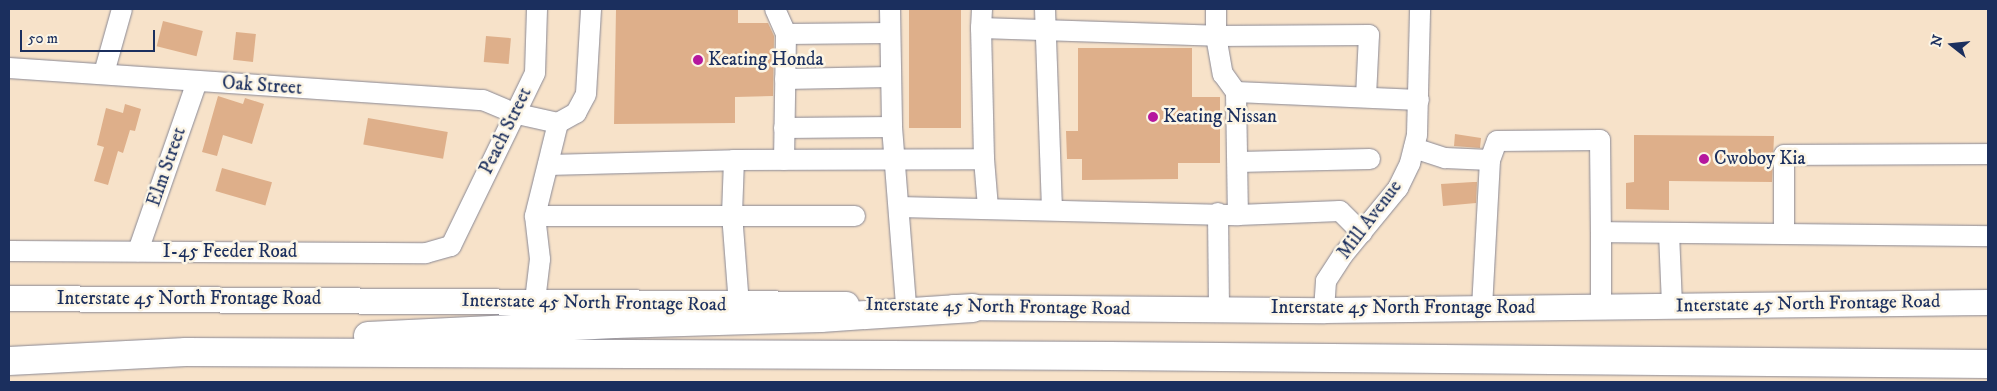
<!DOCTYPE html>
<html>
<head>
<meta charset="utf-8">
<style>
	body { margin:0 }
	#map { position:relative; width:1997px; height:391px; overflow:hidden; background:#f7e2c9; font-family:"IM FELL DW Pica",serif }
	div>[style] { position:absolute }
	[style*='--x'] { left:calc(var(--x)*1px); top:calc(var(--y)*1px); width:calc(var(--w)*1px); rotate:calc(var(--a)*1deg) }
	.building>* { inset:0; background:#deaf8a; transform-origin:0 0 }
	.roads { filter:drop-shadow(0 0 1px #898894) drop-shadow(0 0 1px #898894) }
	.minor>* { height:20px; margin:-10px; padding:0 10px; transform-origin:10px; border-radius:10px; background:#fff }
	.major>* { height:25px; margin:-12.5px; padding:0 12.5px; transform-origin:12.5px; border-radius:12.5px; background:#fff }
	.highway>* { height:28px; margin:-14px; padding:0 14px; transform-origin:14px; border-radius:14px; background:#fff }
	.dots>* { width:14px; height:14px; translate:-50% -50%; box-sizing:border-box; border:2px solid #fcf5e5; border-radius:50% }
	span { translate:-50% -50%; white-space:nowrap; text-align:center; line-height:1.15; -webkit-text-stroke:5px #fcf5e5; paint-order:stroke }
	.poi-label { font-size:19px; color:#1b2f5e }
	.left { translate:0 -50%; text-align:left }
	.street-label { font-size:19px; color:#1b2f5e }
	.frame { position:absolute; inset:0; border:10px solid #1b2f5e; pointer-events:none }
	.north { position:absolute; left:1927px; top:20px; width:50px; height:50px; -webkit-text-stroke:4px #fcf5e5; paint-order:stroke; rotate:286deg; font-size:14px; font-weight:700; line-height:20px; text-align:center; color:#1b2f5e }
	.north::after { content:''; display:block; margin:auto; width:18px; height:22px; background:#1b2f5e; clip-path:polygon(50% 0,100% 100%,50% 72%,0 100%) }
	.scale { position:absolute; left:20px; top:30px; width:135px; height:22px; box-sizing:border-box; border:2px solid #1b2f5e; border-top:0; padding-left:6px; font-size:15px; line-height:18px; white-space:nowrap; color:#1b2f5e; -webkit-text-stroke:4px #fcf5e5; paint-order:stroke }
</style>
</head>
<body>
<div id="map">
	<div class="building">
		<i style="clip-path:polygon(616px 9px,738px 9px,738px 23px,768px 23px,774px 36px,773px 96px,735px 97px,735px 123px,614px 124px)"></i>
		<i style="left:909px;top:9px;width:52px;height:119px"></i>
		<i style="left:163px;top:21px;width:41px;height:26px;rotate:14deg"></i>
		<i style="left:236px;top:32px;width:20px;height:28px;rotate:6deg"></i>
		<i style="left:486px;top:36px;width:25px;height:26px;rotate:5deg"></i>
		<i style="clip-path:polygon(1078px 48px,1192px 48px,1192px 97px,1220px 97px,1220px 163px,1178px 163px,1178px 179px,1082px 180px,1082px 159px,1067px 159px,1066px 131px,1078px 131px)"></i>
		<i style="clip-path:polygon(218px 96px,243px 104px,245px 98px,264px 104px,252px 144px,223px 135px,217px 156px,202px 152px)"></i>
		<i style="clip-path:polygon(125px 104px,141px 109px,135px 131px,130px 130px,123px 153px,118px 151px,108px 185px,94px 181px,104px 147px,97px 145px,106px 108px,123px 113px)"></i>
		<i style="left:368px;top:118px;width:81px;height:27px;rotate:10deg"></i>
		<i style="clip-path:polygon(1455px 134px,1481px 138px,1480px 148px,1454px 146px)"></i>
		<i style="clip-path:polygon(1634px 135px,1774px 136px,1772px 182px,1669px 181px,1669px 210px,1626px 209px,1626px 183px,1634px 182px)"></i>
		<i style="left:222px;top:168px;width:52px;height:24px;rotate:16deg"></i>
		<i style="clip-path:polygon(1473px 182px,1477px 182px,1476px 203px,1443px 206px,1441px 184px)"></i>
	</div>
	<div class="roads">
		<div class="minor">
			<i style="--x:775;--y:9;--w:27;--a:66"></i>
			<i style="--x:786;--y:34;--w:126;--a:90.9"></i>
			<i style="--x:890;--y:9;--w:118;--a:89"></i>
			<i style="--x:892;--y:127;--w:178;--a:85.5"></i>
			<i style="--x:982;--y:9;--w:19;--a:93"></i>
			<i style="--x:981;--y:28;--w:235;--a:1.9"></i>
			<i style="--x:1216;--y:36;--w:39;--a:80"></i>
			<i style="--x:1223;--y:74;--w:22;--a:54"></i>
			<i style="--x:1236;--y:92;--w:183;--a:2.5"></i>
			<i style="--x:1045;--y:9;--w:201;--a:88"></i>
			<i style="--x:1216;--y:9;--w:27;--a:90"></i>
			<i style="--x:1216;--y:36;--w:153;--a:-0.4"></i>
			<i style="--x:1369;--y:35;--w:61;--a:92.8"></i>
			<i style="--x:786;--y:34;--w:104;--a:-0.6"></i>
			<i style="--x:9;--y:68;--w:475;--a:3.9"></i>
			<i style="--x:483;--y:100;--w:33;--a:23"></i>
			<i style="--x:513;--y:113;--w:46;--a:12.5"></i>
			<i style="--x:558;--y:123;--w:21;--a:-29"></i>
			<i style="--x:576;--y:113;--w:21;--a:-62"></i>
			<i style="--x:586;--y:94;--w:85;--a:-86.6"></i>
			<i style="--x:104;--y:73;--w:66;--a:-74.3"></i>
			<i style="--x:785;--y:79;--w:106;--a:-1.1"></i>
			<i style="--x:1236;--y:92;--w:123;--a:89.1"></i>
			<i style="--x:784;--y:128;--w:108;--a:-0.5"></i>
			<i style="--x:1414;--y:148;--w:33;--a:18"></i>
			<i style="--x:1445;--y:158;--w:45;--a:2.5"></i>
			<i style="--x:984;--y:159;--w:49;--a:85.3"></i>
			<i style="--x:734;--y:160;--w:250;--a:-0.2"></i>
			<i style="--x:984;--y:159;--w:131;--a:-91.3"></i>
			<i style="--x:1238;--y:162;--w:132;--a:-1.3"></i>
			<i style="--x:548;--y:165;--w:186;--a:-1.5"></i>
			<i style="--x:734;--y:160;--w:54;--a:92.1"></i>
			<i style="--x:732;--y:214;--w:91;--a:85.6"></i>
			<i style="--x:899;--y:207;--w:339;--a:1.4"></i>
			<i style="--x:1238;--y:215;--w:102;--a:-2.2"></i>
			<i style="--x:1340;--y:211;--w:31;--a:45"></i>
			<i style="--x:1218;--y:213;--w:96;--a:89.4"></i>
			<i style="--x:535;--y:216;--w:96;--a:-76.1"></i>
			<i style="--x:1669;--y:233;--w:73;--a:87.6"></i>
			<i style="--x:1784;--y:234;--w:79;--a:-90"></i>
			<i style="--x:1784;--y:155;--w:204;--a:-0.3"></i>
			<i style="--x:9;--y:251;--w:417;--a:0.3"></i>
			<i style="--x:426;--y:253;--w:26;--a:-16"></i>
			<i style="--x:451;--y:246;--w:192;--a:-64.1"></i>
			<i style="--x:535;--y:73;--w:64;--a:-88.2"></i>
			<i style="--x:138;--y:251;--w:179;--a:-70.8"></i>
			<i style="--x:535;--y:301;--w:42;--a:-83.2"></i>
			<i style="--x:540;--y:259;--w:43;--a:-96.6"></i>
			<i style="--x:535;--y:216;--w:320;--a:0"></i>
			<i style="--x:1601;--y:307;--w:75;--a:-90"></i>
			<i style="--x:1601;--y:232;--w:387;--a:0.6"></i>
			<i style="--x:1482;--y:308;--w:148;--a:-86.9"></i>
			<i style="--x:1490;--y:160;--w:20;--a:-70"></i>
			<i style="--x:1497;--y:141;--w:103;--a:-0.6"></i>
			<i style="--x:1600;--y:140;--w:92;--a:89.4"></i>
			<i style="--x:1324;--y:310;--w:29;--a:-86"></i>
			<i style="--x:1326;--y:281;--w:31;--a:-57"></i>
			<i style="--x:1343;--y:255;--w:87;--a:-50.6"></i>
			<i style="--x:1398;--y:188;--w:28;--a:-64"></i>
			<i style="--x:1410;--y:163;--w:29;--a:-76"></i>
			<i style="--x:1417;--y:135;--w:126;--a:-88.6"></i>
		</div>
		<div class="major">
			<i style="--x:9;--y:298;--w:837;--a:0.41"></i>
			<i style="--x:953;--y:307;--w:371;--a:0.5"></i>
			<i style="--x:1324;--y:310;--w:664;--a:-0.69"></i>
		</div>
		<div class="highway">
			<i style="--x:368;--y:336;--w:247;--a:-2.8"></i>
			<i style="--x:615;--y:324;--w:206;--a:-1.7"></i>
			<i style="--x:821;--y:318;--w:152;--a:-3.8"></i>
			<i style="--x:9;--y:361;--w:177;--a:-2.9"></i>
			<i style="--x:186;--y:352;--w:924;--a:0.25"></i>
			<i style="--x:1110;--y:356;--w:878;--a:0.52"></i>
		</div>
	</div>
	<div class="dots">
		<i style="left:698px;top:60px;background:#b5179e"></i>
		<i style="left:1153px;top:117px;background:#b5179e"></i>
		<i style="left:1704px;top:159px;background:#b5179e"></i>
	</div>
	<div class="poi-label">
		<span class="left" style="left:708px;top:60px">Keating Honda</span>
		<span class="left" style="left:1163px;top:117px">Keating Nissan</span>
		<span class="left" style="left:1714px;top:159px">Cwoboy Kia</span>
	</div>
	<div class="street-label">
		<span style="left:262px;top:86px;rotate:4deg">Oak Street</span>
		<span style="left:506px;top:131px;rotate:-64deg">Peach Street</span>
		<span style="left:167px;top:167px;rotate:-71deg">Elm Street</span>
		<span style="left:1370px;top:220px;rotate:-53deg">Mill Avenue</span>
		<span style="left:230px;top:252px">I-45 Feeder Road</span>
		<span style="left:189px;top:299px">Interstate 45 North Frontage Road</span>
		<span style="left:594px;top:303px;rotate:1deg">Interstate 45 North Frontage Road</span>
		<span style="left:1808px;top:304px;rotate:-1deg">Interstate 45 North Frontage Road</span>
		<span style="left:998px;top:307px;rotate:1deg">Interstate 45 North Frontage Road</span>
		<span style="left:1403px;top:308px">Interstate 45 North Frontage Road</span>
	</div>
	<div class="frame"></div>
	<div class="north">N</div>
	<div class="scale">50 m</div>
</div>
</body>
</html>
